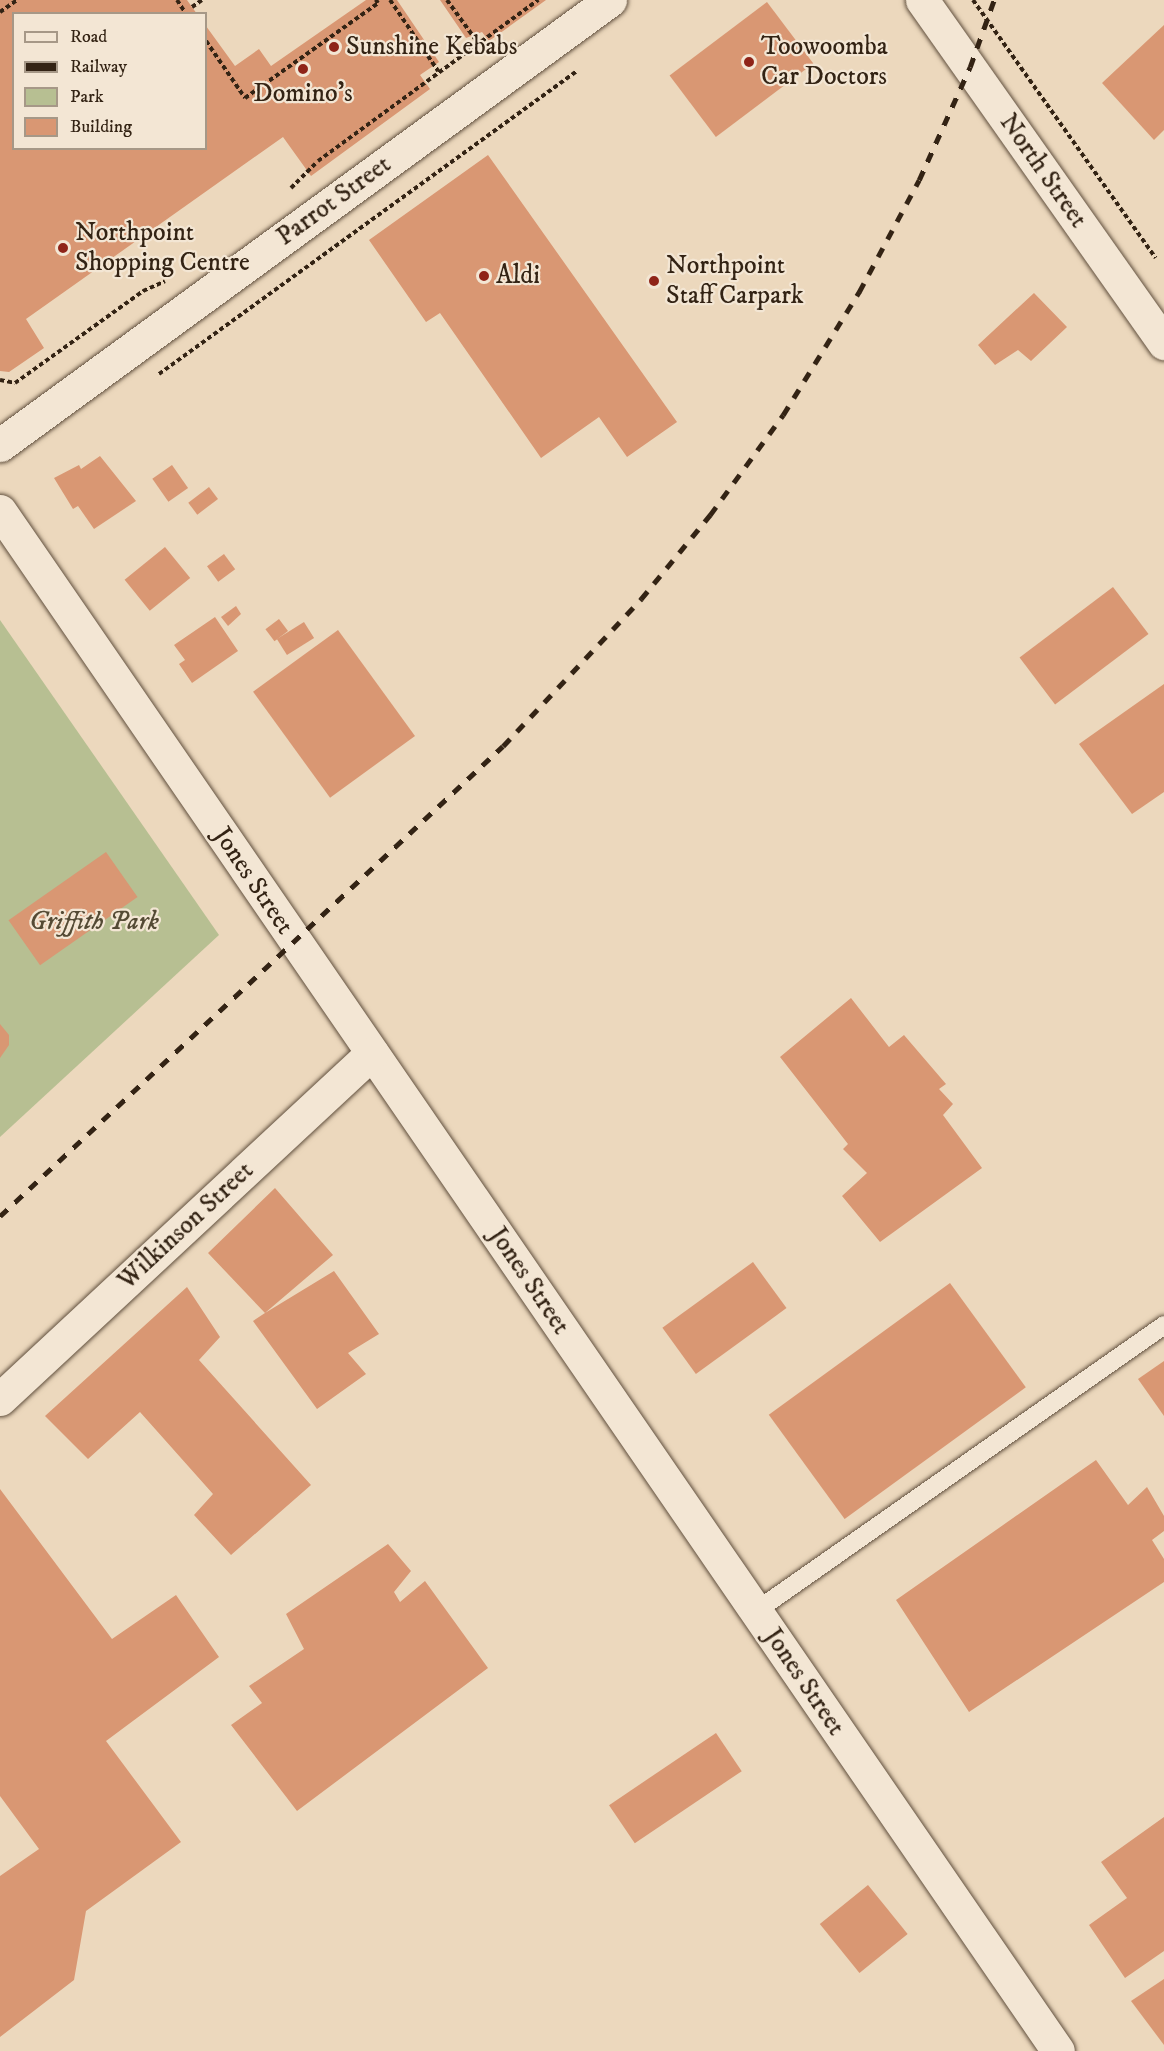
<!DOCTYPE html>
<html>
<head>
<meta charset="utf-8">
<style>
	body { margin:0 }
	#map { position:relative; width:1164px; height:2051px; overflow:hidden; background:#ecd8bd; font-family:"IM FELL DW Pica",serif }
	div>[style] { position:absolute }
	[style*='--x'] { left:calc(var(--x)*1px); top:calc(var(--y)*1px); width:calc(var(--w)*1px); rotate:calc(var(--a)*1deg) }
	.green>* { inset:0; background:#b7bf92 }
	.building>* { inset:0; background:#d99773; transform-origin:0 0 }
	.path>* { height:4px; margin-top:-2px; transform-origin:0; background:repeating-linear-gradient(90deg,#332314 0 4.5px,transparent 0 7.5px) }
	.roads { filter:drop-shadow(0 0 2px #61503e) drop-shadow(0 0 2px #61503e) }
	.lane>* { height:18px; margin:-9px; padding:0 9px; transform-origin:9px; border-radius:9px; background:#f3e6d4 }
	.street>* { height:33px; margin:-16.5px; padding:0 16.5px; transform-origin:16.5px; border-radius:16.5px; background:#f3e6d4 }
	.secondary>* { height:33px; margin:-16.5px; padding:0 16.5px; transform-origin:16.5px; border-radius:16.5px; background:#f3e6d4 }
	.rail>* { height:4.5px; margin-top:-2.25px; transform-origin:0; background:repeating-linear-gradient(90deg,#332314 0 10px,transparent 0 20px) }
	.dots>* { width:16px; height:16px; translate:-50% -50%; box-sizing:border-box; border:3px solid #f3e6d4; border-radius:50% }
	span { translate:-50% -50%; white-space:nowrap; text-align:center; line-height:1.15; -webkit-text-stroke:4.5px #f3e6d4; paint-order:stroke }
	.poi-label { font-size:26px; color:#332314 }
	.left { translate:0 -50%; text-align:left }
	.street-label { font-size:26px; color:#332314 }
	.park-label { font-size:26px; color:#544a34; font-style:italic }
	.legend { position:absolute; left:12px; top:12px; width:195px; height:138px; box-sizing:border-box; background:#f3e6d4; border:2px solid #a69887; margin:0; padding:8px 10px; list-style:none; font-size:18px; color:#332314 }
	.legend li { display:flex; align-items:center; gap:12px; height:30px }
	.legend b { width:30px; border:2px solid #a69887 }
</style>
</head>
<body>
<div id="map">
	<div class="green">
		<i style="clip-path:polygon(0 620px,219px 935px,0 1137px)"></i>
	</div>
	<div class="building">
		<i style="clip-path:polygon(0 0,187px 0,197px 14px,14px 14px,14px 148px,206px 148px,206px 26px,235px 66px,259px 49px,271px 66px,366px 0,397px 0,439px 62px,420px 75px,430px 89px,311px 176px,283px 137px,26px 319px,44px 348px,9px 372px,0 371px)"></i>
		<i style="clip-path:polygon(440px 0,546px 0,489px 41px,482px 32px,466px 38px)"></i>
		<i style="left:767px;top:2px;width:77px;height:122px;rotate:53deg"></i>
		<i style="clip-path:polygon(1164px 25px,1164px 130px,1154px 140px,1102px 83px)"></i>
		<i style="clip-path:polygon(488px 155px,677px 422px,627px 457px,599px 417px,541px 458px,440px 313px,426px 322px,369px 240px)"></i>
		<i style="clip-path:polygon(1034px 293px,1067px 327px,1031px 361px,1018px 350px,995px 365px,978px 345px)"></i>
		<i style="clip-path:polygon(100px 456px,136px 501px,94px 529px,78px 506px,73px 509px,54px 478px,79px 465px,81px 469px)"></i>
		<i style="left:172px;top:465px;width:28px;height:24px;rotate:55deg"></i>
		<i style="left:209px;top:487px;width:15px;height:26px;rotate:53deg"></i>
		<i style="left:165px;top:547px;width:40px;height:52px;rotate:51deg"></i>
		<i style="left:224px;top:554px;width:19px;height:21px;rotate:54deg"></i>
		<i style="left:1113px;top:587px;width:59px;height:117px;rotate:53deg"></i>
		<i style="clip-path:polygon(236px 606px,241px 614px,228px 626px,221px 617px)"></i>
		<i style="clip-path:polygon(215px 617px,238px 651px,192px 683px,179px 664px,185px 660px,174px 645px)"></i>
		<i style="left:279px;top:619px;width:15px;height:17px;rotate:53deg"></i>
		<i style="left:304px;top:622px;width:19px;height:32px;rotate:58deg"></i>
		<i style="left:338px;top:630px;width:131px;height:105px;rotate:54deg"></i>
		<i style="clip-path:polygon(1164px 684px,1164px 792px,1132px 814px,1079px 744px)"></i>
		<i style="left:106px;top:852px;width:55px;height:119px;rotate:55deg"></i>
		<i style="clip-path:polygon(851px 998px,889px 1047px,904px 1035px,946px 1084px,939px 1089px,953px 1104px,943px 1115px,982px 1168px,880px 1242px,842px 1196px,867px 1173px,843px 1149px,848px 1144px,780px 1057px)"></i>
		<i style="clip-path:polygon(0 1024px,9px 1035px,9px 1045px,0 1058px)"></i>
		<i style="clip-path:polygon(275px 1188px,333px 1255px,265px 1313px,334px 1271px,379px 1334px,348px 1353px,366px 1374px,317px 1409px,253px 1321px,265px 1313px,208px 1253px)"></i>
		<i style="left:753px;top:1262px;width:57px;height:112px;rotate:54deg"></i>
		<i style="left:950px;top:1283px;width:129px;height:224px;rotate:54deg"></i>
		<i style="clip-path:polygon(187px 1287px,220px 1337px,199px 1360px,311px 1485px,231px 1555px,194px 1515px,213px 1494px,140px 1412px,88px 1459px,45px 1416px)"></i>
		<i style="clip-path:polygon(1164px 1361px,1164px 1416px,1138px 1379px)"></i>
		<i style="clip-path:polygon(1096px 1460px,1128px 1505px,1147px 1487px,1164px 1516px,1164px 1531px,1152px 1540px,1164px 1559px,1164px 1582px,969px 1712px,896px 1600px)"></i>
		<i style="clip-path:polygon(0 1489px,112px 1639px,176px 1595px,219px 1657px,106px 1741px,181px 1842px,86px 1911px,74px 1980px,0 2037px,0 1876px,39px 1849px,0 1796px)"></i>
		<i style="clip-path:polygon(388px 1544px,411px 1571px,394px 1592px,400px 1602px,425px 1581px,488px 1668px,297px 1811px,231px 1725px,262px 1703px,249px 1686px,304px 1649px,286px 1614px)"></i>
		<i style="left:716px;top:1733px;width:46px;height:129px;rotate:56deg"></i>
		<i style="clip-path:polygon(1164px 1817px,1164px 1951px,1125px 1978px,1089px 1925px,1127px 1898px,1101px 1862px)"></i>
		<i style="left:868px;top:1885px;width:63px;height:62px;rotate:51deg"></i>
		<i style="clip-path:polygon(1164px 1979px,1164px 2045px,1131px 2001px)"></i>
	</div>
	<div class="path">
		<i style="--x:177;--y:0;--w:17;--a:57"></i>
		<i style="--x:390;--y:0;--w:86;--a:55.9"></i>
		<i style="--x:447;--y:0;--w:53;--a:54.2"></i>
		<i style="--x:973;--y:0;--w:316;--a:54.7"></i>
		<i style="--x:192;--y:7;--w:12;--a:-35"></i>
		<i style="--x:0;--y:12;--w:21;--a:-35"></i>
		<i style="--x:206;--y:41;--w:69;--a:55.6"></i>
		<i style="--x:245;--y:98;--w:163;--a:-35.5"></i>
		<i style="--x:378;--y:3;--w:4;--a:-124"></i>
		<i style="--x:291;--y:188;--w:38;--a:-45"></i>
		<i style="--x:318;--y:161;--w:273;--a:-36.2"></i>
		<i style="--x:159;--y:374;--w:516;--a:-35.94"></i>
		<i style="--x:0;--y:380;--w:15;--a:11"></i>
		<i style="--x:15;--y:383;--w:158;--a:-35.7"></i>
		<i style="--x:143;--y:291;--w:24;--a:-24"></i>
	</div>
	<div class="roads">
		<div class="lane">
			<i style="--x:756;--y:1611;--w:498;--a:-35"></i>
		</div>
		<div class="street">
			<i style="--x:0;--y:445;--w:755;--a:-36.11"></i>
			<i style="--x:0;--y:511;--w:1868;--a:55.51"></i>
			<i style="--x:0;--y:1399;--w:508;--a:-42.93"></i>
		</div>
		<div class="secondary">
			<i style="--x:922;--y:0;--w:420;--a:54.8"></i>
		</div>
	</div>
	<div class="rail">
		<i style="--x:0;--y:1216;--w:688;--a:-43.06"></i>
		<i style="--x:503;--y:746;--w:202;--a:-46.8"></i>
		<i style="--x:641;--y:599;--w:109;--a:-50.6"></i>
		<i style="--x:710;--y:515;--w:124;--a:-53.9"></i>
		<i style="--x:783;--y:415;--w:145;--a:-58.3"></i>
		<i style="--x:859;--y:292;--w:127;--a:-61.8"></i>
		<i style="--x:919;--y:180;--w:124;--a:-65.7"></i>
		<i style="--x:970;--y:67;--w:71;--a:-70.3"></i>
	</div>
	<div class="dots">
		<i style="left:334px;top:47px;background:#8f2418"></i>
		<i style="left:749px;top:62px;background:#8f2418"></i>
		<i style="left:303px;top:69px;background:#8f2418"></i>
		<i style="left:63px;top:248px;background:#8f2418"></i>
		<i style="left:484px;top:276px;background:#8f2418"></i>
		<i style="left:654px;top:281px;background:#8f2418"></i>
	</div>
	<div class="poi-label">
		<span class="left" style="left:346px;top:47px">Sunshine Kebabs</span>
		<span class="left" style="left:761px;top:62px">Toowoomba<br>Car Doctors</span>
		<span style="left:303px;top:94px">Domino's</span>
		<span class="left" style="left:75px;top:248px">Northpoint<br>Shopping Centre</span>
		<span class="left" style="left:666px;top:281px">Northpoint<br>Staff Carpark</span>
		<span class="left" style="left:496px;top:276px">Aldi</span>
	</div>
	<div class="street-label">
		<span style="left:1043px;top:171px;rotate:55deg">North Street</span>
		<span style="left:334px;top:201px;rotate:-36deg">Parrot Street</span>
		<span style="left:253px;top:881px;rotate:56deg">Jones Street</span>
		<span style="left:186px;top:1226px;rotate:-43deg">Wilkinson Street</span>
		<span style="left:529px;top:1281px;rotate:56deg">Jones Street</span>
		<span style="left:804px;top:1682px;rotate:56deg">Jones Street</span>
	</div>
	<div class="park-label">
		<span style="left:94px;top:922px">Griffith Park</span>
	</div>
	<ul class="legend">
	<li><b style="height:8px;background:#f3e6d4"></b>Road</li>
	<li><b style="height:8px;background:#332314"></b>Railway</li>
	<li><b style="height:16px;background:#b7bf92"></b>Park</li>
	<li><b style="height:16px;background:#d99773"></b>Building</li>
	</ul>
</div>
</body>
</html>
